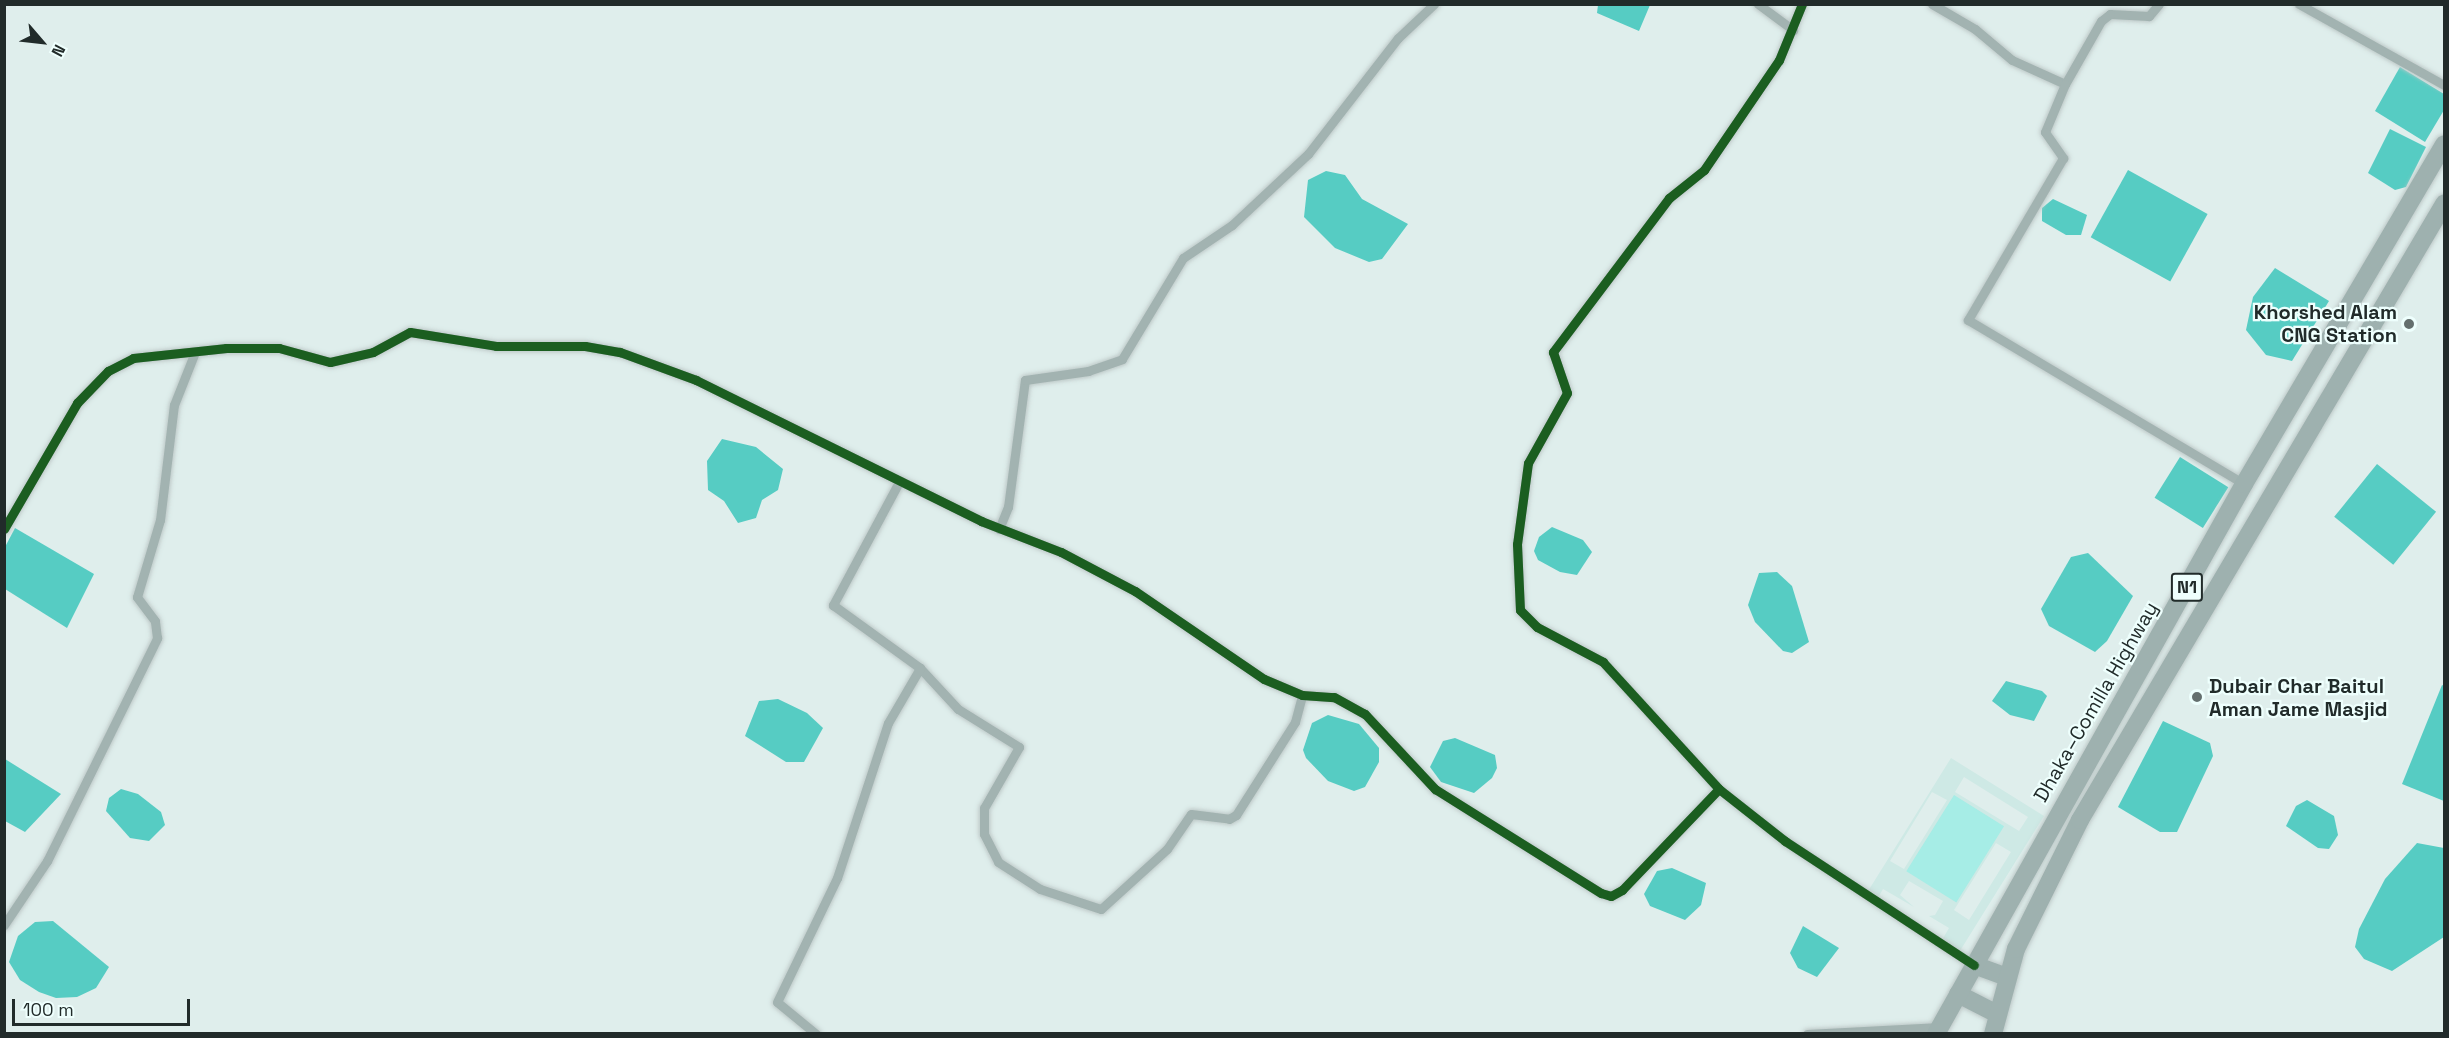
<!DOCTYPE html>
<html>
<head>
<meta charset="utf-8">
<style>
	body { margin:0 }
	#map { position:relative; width:2449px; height:1038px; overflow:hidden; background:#dfeeec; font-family:"Space Grotesk",sans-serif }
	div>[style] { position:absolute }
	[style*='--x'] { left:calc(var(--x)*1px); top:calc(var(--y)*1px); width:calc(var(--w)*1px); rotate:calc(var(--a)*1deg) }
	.built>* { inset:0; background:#cee9e5 }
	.green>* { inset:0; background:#a6ede6; transform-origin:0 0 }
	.water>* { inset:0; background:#56ccc3; transform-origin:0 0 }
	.roads { filter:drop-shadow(0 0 2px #bec9c8) drop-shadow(0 0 2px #bec9c8) }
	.street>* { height:9px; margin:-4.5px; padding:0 4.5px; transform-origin:4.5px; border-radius:4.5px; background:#a2b3b1 }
	.highway>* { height:18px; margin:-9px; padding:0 9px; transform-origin:9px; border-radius:9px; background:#9eb1af }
	.cycleway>* { height:9px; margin:-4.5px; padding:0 4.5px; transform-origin:4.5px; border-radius:4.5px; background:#1b5e20 }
	.dots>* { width:16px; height:16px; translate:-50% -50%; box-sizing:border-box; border:3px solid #eefffd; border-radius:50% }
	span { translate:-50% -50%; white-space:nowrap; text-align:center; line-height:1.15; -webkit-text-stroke:4.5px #eefffd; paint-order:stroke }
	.shield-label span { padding:2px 4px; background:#eefffd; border:2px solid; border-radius:4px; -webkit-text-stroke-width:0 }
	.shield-label { font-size:18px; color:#212b2a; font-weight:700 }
	.poi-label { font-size:20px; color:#212b2a; font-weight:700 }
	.right { translate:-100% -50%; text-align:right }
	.left { translate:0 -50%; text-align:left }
	.street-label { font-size:20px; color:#212b2a }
	.frame { position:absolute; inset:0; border:6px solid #212b2a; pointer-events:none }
	.north { position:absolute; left:12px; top:12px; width:60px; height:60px; -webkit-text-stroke:4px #eefffd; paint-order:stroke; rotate:118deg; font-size:16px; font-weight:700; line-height:24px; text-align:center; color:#212b2a }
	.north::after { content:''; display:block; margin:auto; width:21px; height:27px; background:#212b2a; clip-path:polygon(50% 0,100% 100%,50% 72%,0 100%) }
	.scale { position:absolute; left:12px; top:999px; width:178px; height:27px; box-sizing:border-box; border:3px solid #212b2a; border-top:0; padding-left:8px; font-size:18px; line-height:21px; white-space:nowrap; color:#212b2a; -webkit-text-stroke:4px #eefffd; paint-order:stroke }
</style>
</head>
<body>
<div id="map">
	<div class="built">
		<i style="clip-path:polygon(evenodd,1951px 758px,2044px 816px,1958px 954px,1865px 896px,1951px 758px,1964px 777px,2028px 817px,2019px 831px,1955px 792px,1964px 777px,1951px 758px,1932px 792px,1947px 800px,1904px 869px,1890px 861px,1932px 792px,1951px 758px,1996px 843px,2011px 852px,1969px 920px,1954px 910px,1996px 843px,1951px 758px,1909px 881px,1943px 901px,1935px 915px,1929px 916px,1949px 928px,1942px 940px,1876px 901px,1883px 889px,1914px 907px,1900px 895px,1909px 881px)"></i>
	</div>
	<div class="green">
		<i style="left:1954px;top:795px;width:59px;height:90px;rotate:32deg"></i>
	</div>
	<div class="water">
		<i style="clip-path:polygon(1598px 5px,1598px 4px,1650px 5px,1639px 31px,1597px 13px)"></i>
		<i style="clip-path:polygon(2400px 67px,2444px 94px,2444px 110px,2425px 142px,2375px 111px)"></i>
		<i style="clip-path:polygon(2390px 129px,2426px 147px,2406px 187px,2395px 190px,2368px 173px)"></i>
		<i style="left:2128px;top:170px;width:91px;height:77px;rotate:29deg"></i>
		<i style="clip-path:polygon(1326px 171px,1345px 175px,1362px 199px,1408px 224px,1382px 259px,1369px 262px,1335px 248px,1304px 217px,1308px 180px)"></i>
		<i style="clip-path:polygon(2053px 199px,2087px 215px,2081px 235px,2066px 235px,2042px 221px,2042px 208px)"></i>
		<i style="clip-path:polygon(2275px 268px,2329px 301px,2292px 361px,2266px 355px,2246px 330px,2253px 297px)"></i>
		<i style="clip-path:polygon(722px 439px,756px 447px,783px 469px,778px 490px,762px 500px,756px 518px,738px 523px,724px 501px,708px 490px,707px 461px)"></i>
		<i style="left:2180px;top:457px;width:57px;height:48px;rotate:32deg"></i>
		<i style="left:2377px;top:464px;width:76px;height:68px;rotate:39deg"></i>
		<i style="clip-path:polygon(1552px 527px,1583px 540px,1592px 552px,1577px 575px,1560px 572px,1538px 560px,1534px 551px,1539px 537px)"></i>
		<i style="clip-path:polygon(15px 528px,94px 574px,67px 628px,5px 589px,5px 547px)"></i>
		<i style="clip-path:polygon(2088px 553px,2133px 596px,2107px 641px,2095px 652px,2049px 626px,2041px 609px,2071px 557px)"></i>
		<i style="clip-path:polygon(1777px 572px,1792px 586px,1809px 642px,1792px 653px,1783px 651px,1755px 622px,1748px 605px,1759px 573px)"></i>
		<i style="clip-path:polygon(2006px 681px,2042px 691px,2047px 696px,2034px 721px,2010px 715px,1992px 701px)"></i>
		<i style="clip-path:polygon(2442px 685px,2444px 686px,2444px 801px,2402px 784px)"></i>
		<i style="clip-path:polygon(778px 699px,807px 713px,823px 728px,804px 762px,786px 762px,745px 736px,759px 701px)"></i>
		<i style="clip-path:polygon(1328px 715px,1359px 724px,1379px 748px,1379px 762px,1365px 787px,1354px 791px,1328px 781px,1306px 758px,1303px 750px,1312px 723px)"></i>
		<i style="clip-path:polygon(2163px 721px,2210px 743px,2213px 756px,2177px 832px,2160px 832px,2118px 807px)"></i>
		<i style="clip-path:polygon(1455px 738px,1495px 755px,1497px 768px,1492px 778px,1474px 793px,1441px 782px,1430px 767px,1443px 741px)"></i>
		<i style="clip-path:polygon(5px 759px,61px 794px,25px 832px,5px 821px)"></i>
		<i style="clip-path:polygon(121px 789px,138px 794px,161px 812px,165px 825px,149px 841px,130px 838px,106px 811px,109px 798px)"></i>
		<i style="clip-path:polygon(2307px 800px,2334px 816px,2338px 835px,2329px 849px,2318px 848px,2286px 826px,2296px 806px)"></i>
		<i style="clip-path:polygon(2417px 843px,2444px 848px,2444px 937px,2392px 971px,2364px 959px,2355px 947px,2359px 929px,2385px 879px)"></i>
		<i style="clip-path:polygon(1672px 868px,1706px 883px,1701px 905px,1685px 920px,1650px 906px,1644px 894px,1657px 871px)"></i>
		<i style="clip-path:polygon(53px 921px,109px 967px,96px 988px,77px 997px,56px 998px,39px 992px,20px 980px,9px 962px,18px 936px,35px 922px)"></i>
		<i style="clip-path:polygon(1803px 926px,1839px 948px,1817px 977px,1798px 968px,1790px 953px)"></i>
	</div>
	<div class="roads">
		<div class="street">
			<i style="--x:1758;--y:4;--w:44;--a:36.6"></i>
			<i style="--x:1802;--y:4;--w:61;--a:112.3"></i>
			<i style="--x:1779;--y:60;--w:133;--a:124.3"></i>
			<i style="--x:1704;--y:170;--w:45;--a:141.3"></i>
			<i style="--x:1669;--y:198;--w:193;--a:127"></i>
			<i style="--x:1553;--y:352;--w:43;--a:71.1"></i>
			<i style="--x:1567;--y:393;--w:80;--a:119.1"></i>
			<i style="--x:1528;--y:463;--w:82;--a:97.7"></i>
			<i style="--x:1517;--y:544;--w:66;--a:87.4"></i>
			<i style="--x:1520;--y:610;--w:24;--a:45"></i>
			<i style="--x:1537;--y:627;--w:75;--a:27.9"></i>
			<i style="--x:1603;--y:662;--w:172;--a:47.6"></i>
			<i style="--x:1719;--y:789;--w:84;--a:38.2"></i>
			<i style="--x:1785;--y:841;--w:226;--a:33.3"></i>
			<i style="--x:1932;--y:4;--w:50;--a:30.2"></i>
			<i style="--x:1975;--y:29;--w:48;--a:40"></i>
			<i style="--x:2012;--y:60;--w:58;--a:24.4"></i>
			<i style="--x:2159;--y:4;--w:16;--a:130"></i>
			<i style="--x:2149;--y:16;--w:39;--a:-177"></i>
			<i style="--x:2110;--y:14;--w:11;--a:142"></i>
			<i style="--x:2101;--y:21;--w:73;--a:119.7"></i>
			<i style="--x:2065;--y:84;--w:52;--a:112.6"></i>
			<i style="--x:2045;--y:132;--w:32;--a:55"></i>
			<i style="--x:2063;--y:158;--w:188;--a:120.4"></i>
			<i style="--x:1968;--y:320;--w:321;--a:30.7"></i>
			<i style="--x:2299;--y:4;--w:166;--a:29.2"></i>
			<i style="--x:899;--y:482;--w:140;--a:118.2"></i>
			<i style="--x:833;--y:605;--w:107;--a:35.9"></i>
			<i style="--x:920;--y:668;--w:56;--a:47.2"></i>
			<i style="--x:958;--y:709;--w:72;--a:31.9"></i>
			<i style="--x:1019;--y:747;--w:70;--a:119.8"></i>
			<i style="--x:984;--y:808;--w:26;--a:90"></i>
			<i style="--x:984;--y:834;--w:31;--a:63"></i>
			<i style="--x:998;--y:862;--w:50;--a:32.7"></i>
			<i style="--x:1040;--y:889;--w:64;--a:18.2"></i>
			<i style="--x:1101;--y:909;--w:89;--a:-42.3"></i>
			<i style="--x:1167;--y:849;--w:42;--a:-55.6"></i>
			<i style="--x:1191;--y:814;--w:38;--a:7"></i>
			<i style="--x:1229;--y:819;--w:8;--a:-30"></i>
			<i style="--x:1236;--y:815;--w:110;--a:-57.6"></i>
			<i style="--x:1295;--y:722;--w:28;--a:-75"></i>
			<i style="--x:4;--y:529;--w:146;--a:-59.9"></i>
			<i style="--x:77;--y:403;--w:45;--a:-45.9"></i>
			<i style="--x:108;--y:371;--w:28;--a:-27"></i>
			<i style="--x:133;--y:358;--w:94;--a:-6.1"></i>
			<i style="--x:226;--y:348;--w:53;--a:0"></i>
			<i style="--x:279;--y:348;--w:53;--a:15.4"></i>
			<i style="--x:330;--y:362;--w:44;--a:-13.1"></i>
			<i style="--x:373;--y:352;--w:42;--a:-28.4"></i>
			<i style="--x:410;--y:332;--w:87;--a:9.2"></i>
			<i style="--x:496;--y:346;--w:89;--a:0"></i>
			<i style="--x:585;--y:346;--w:36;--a:10"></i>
			<i style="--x:620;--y:352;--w:81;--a:20.2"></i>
			<i style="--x:696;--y:380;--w:318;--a:26.3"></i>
			<i style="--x:981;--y:521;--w:86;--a:21.2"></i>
			<i style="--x:1061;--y:552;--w:84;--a:27.8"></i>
			<i style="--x:1135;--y:591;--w:156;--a:34.3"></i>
			<i style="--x:1264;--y:679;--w:41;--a:22.8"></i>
			<i style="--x:1302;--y:695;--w:32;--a:4"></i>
			<i style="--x:1334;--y:697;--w:35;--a:29"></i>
			<i style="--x:1365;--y:714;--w:103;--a:47"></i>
			<i style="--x:1435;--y:789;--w:196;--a:32.1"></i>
			<i style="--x:1601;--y:893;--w:10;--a:17"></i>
			<i style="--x:1611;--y:896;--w:13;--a:-29"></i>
			<i style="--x:1622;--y:890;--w:140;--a:-46.2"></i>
			<i style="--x:999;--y:529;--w:24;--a:-68"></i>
			<i style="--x:1008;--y:507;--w:128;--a:-82.4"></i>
			<i style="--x:1025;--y:380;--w:64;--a:-8.1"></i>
			<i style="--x:1088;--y:371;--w:36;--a:-19"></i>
			<i style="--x:1122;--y:359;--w:118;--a:-58.9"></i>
			<i style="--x:1183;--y:258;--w:59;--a:-34"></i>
			<i style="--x:1232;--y:225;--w:104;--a:-43.1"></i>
			<i style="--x:1308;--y:154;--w:147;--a:-52.2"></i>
			<i style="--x:1398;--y:38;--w:50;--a:-43.4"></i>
			<i style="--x:4;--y:925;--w:77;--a:-56.1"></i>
			<i style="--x:47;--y:861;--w:249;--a:-63.7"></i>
			<i style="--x:157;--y:638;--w:17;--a:-97"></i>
			<i style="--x:155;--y:621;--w:30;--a:-127"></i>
			<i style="--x:137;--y:597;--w:80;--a:-73.4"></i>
			<i style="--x:160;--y:520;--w:116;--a:-83.1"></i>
			<i style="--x:174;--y:405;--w:57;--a:-68.4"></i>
			<i style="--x:816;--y:1034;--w:50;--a:-140.6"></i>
			<i style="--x:777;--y:1002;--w:138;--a:-64.2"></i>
			<i style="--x:837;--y:878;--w:163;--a:-71.8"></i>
			<i style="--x:888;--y:723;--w:64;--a:-59.8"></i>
			<i style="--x:1807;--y:1034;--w:133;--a:-3"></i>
		</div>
		<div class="highway">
			<i style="--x:1974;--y:965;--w:35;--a:20"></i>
			<i style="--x:1958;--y:994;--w:44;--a:27.1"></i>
			<i style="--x:1936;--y:1034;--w:630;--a:-60.75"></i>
			<i style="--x:2244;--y:484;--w:394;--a:-59.5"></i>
			<i style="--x:1993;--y:1034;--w:88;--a:-74.9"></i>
			<i style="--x:2016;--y:949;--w:144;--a:-63.6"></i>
			<i style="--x:2080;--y:820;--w:716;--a:-59.42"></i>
		</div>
	</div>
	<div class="cycleway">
		<i style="--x:1802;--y:4;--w:61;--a:112.3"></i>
		<i style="--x:1779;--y:60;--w:133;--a:124.3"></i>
		<i style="--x:1704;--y:170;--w:45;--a:141.3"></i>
		<i style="--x:1669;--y:198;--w:193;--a:127"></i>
		<i style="--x:1553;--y:352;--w:43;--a:71.1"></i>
		<i style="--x:1567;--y:393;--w:80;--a:119.1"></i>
		<i style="--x:1528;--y:463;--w:82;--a:97.7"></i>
		<i style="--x:1517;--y:544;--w:66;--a:87.4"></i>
		<i style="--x:1520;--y:610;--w:24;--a:45"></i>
		<i style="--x:1537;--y:627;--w:75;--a:27.9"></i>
		<i style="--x:1603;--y:662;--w:172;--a:47.6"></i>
		<i style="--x:1719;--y:789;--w:84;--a:38.2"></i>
		<i style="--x:1785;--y:841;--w:226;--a:33.3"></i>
		<i style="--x:4;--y:529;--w:146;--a:-59.9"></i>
		<i style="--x:77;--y:403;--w:45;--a:-45.9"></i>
		<i style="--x:108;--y:371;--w:28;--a:-27"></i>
		<i style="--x:133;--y:358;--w:94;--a:-6.1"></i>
		<i style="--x:226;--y:348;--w:53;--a:0"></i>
		<i style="--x:279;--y:348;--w:53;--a:15.4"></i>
		<i style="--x:330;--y:362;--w:44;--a:-13.1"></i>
		<i style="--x:373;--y:352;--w:42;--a:-28.4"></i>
		<i style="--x:410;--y:332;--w:87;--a:9.2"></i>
		<i style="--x:496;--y:346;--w:89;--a:0"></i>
		<i style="--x:585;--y:346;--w:36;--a:10"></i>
		<i style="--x:620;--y:352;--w:81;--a:20.2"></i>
		<i style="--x:696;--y:380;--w:318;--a:26.3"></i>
		<i style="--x:981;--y:521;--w:86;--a:21.2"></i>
		<i style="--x:1061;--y:552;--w:84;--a:27.8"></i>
		<i style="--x:1135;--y:591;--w:156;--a:34.3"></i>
		<i style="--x:1264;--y:679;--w:41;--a:22.8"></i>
		<i style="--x:1302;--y:695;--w:32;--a:4"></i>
		<i style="--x:1334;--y:697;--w:35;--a:29"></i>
		<i style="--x:1365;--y:714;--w:103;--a:47"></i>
		<i style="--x:1435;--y:789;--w:196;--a:32.1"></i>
		<i style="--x:1601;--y:893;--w:10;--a:17"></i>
		<i style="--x:1611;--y:896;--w:13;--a:-29"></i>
		<i style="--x:1622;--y:890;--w:140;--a:-46.2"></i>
	</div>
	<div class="dots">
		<i style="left:2409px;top:324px;background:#646f6e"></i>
		<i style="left:2197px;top:697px;background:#646f6e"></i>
	</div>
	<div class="shield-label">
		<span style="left:2187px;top:587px">N1</span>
	</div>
	<div class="poi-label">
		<span class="right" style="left:2397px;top:324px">Khorshed Alam<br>CNG Station</span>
		<span class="left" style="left:2209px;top:698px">Dubair Char Baitul<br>Aman Jame Masjid</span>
	</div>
	<div class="street-label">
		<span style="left:2096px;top:702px;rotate:-60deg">Dhaka–Comilla Highway</span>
	</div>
	<div class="frame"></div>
	<div class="north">N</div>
	<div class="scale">100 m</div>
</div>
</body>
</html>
